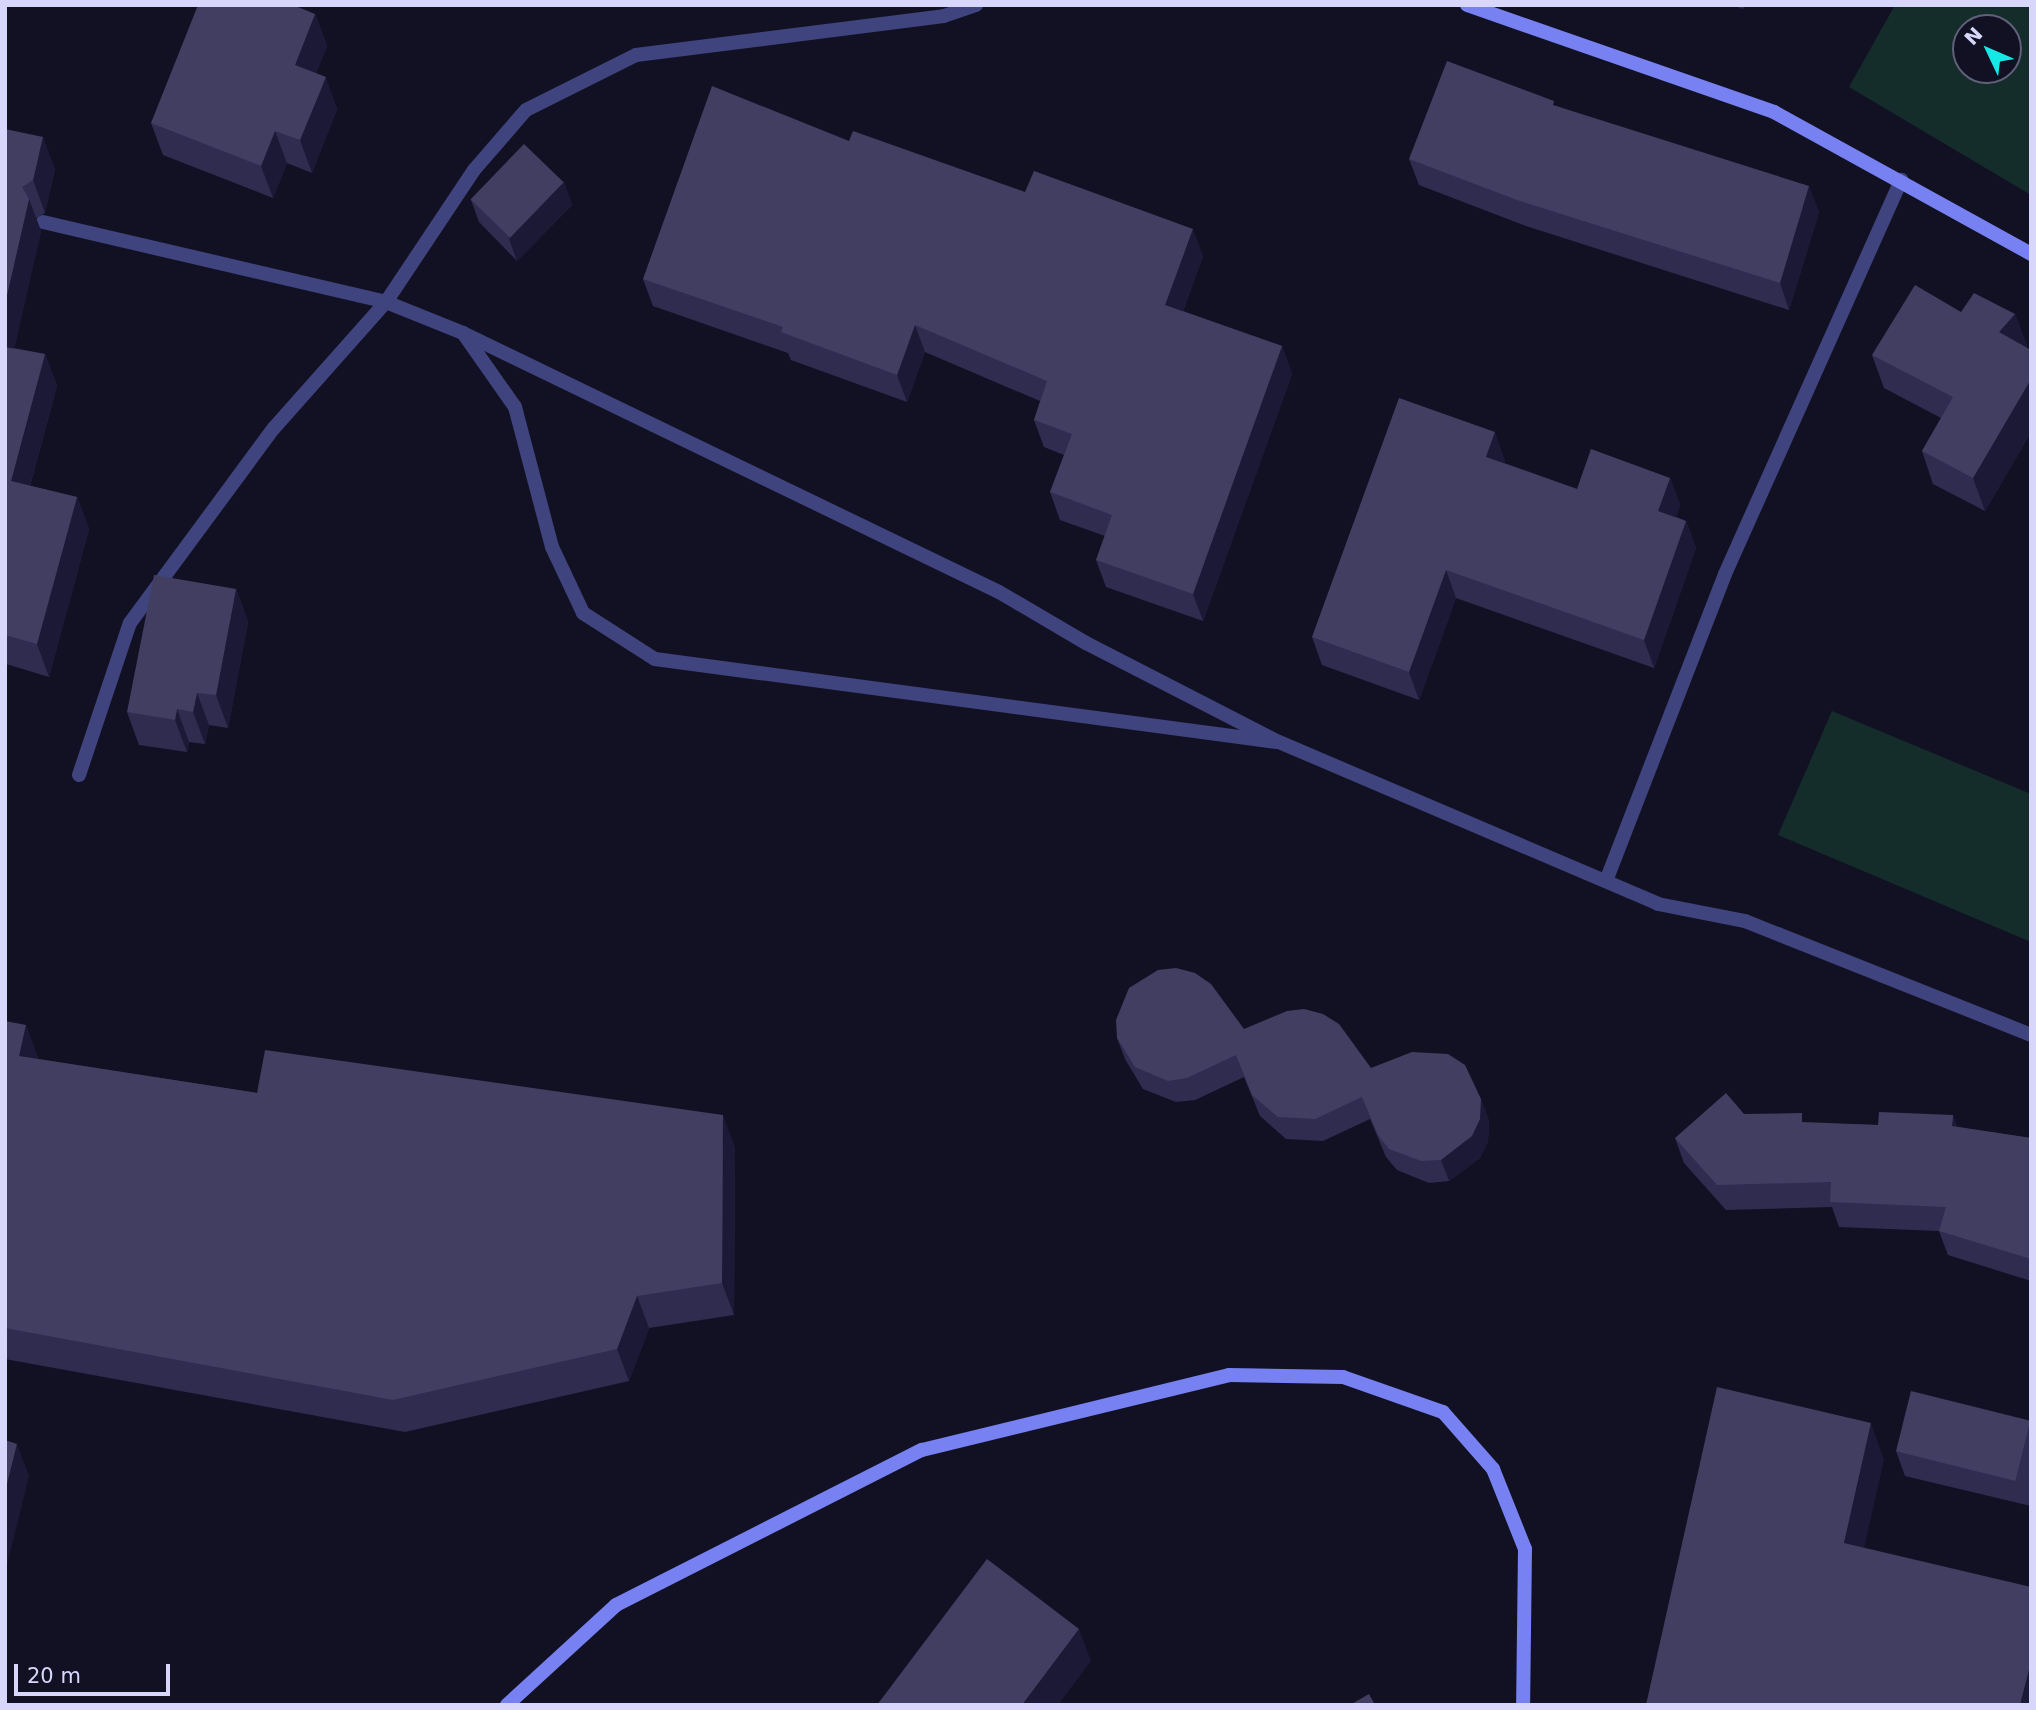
<!DOCTYPE html>
<html>
<head>
<meta charset="utf-8">
<style>
	body { margin:0 }
	#map { position:relative; width:2036px; height:1710px; overflow:hidden; background:#121124; font-family:"DejaVu Sans",sans-serif }
	div>[style] { position:absolute }
	[style*='--x'] { left:calc(var(--x)*1px); top:calc(var(--y)*1px); width:calc(var(--w)*1px); rotate:calc(var(--a)*1deg) }
	.green>* { inset:0; background:#142d2a }
	.lane>* { height:14px; margin:-7px; padding:0 7px; transform-origin:7px; border-radius:7px; background:#40447e }
	.street>* { height:14px; margin:-7px; padding:0 7px; transform-origin:7px; border-radius:7px; background:#40447e }
	.secondary>* { height:14px; margin:-7px; padding:0 7px; transform-origin:7px; border-radius:7px; background:#7781f2 }
	.wall>* { inset:0; background:#2f2c50 }
	.shaded-wall>* { inset:0; background:#1c1937 }
	.building>* { inset:0; background:#413e62; transform-origin:0 0 }
	span { translate:-50% -50%; white-space:nowrap; text-align:center; line-height:1.15; -webkit-text-stroke:5px #121124; paint-order:stroke }
	.frame { position:absolute; inset:0; border:7px solid #d8d7fb; pointer-events:none }
	.north { position:absolute; left:1952px; top:14px; width:70px; height:70px; box-sizing:border-box; background:#121124; border:2px solid #61607a; border-radius:50%; rotate:314deg; font-size:19px; font-weight:700; line-height:28px; text-align:center; color:#d8d7fb }
	.north::after { content:''; display:block; margin:auto; width:24px; height:32px; background:#15e9e8; clip-path:polygon(50% 0,100% 100%,50% 72%,0 100%) }
	.scale { position:absolute; left:14px; top:1664px; width:156px; height:32px; box-sizing:border-box; border:4px solid #d8d7fb; border-top:0; padding-left:9px; font-size:21px; line-height:24px; white-space:nowrap; color:#d8d7fb; -webkit-text-stroke:5px #121124; paint-order:stroke }
</style>
</head>
<body>
<div id="map">
	<div class="green">
		<i style="clip-path:polygon(evenodd,1895px 5px,2031px 5px,2031px 195px,1849px 87px,1895px 5px,1966px 28px,2008px 28px,2008px 70px,1966px 70px,1966px 28px)"></i>
		<i style="clip-path:polygon(1832px 711px,2031px 794px,2031px 942px,1778px 835px)"></i>
	</div>
	<div class="lane">
		<i style="--x:463;--y:333;--w:90;--a:54.9"></i>
		<i style="--x:515;--y:407;--w:145;--a:75.2"></i>
		<i style="--x:552;--y:547;--w:73;--a:64.8"></i>
		<i style="--x:583;--y:613;--w:85;--a:32.6"></i>
		<i style="--x:655;--y:659;--w:627;--a:7.61"></i>
		<i style="--x:79;--y:775;--w:160;--a:-71.5"></i>
		<i style="--x:130;--y:623;--w:242;--a:-53.6"></i>
		<i style="--x:274;--y:428;--w:169;--a:-48.4"></i>
	</div>
	<div class="street">
		<i style="--x:43;--y:222;--w:352;--a:13.1"></i>
		<i style="--x:386;--y:302;--w:83;--a:21.9"></i>
		<i style="--x:463;--y:333;--w:595;--a:25.79"></i>
		<i style="--x:999;--y:592;--w:101;--a:30.4"></i>
		<i style="--x:1086;--y:643;--w:217;--a:27.2"></i>
		<i style="--x:1279;--y:742;--w:412;--a:23.1"></i>
		<i style="--x:1658;--y:904;--w:89;--a:11.1"></i>
		<i style="--x:1745;--y:921;--w:308;--a:21.7"></i>
		<i style="--x:386;--y:302;--w:159;--a:-56.3"></i>
		<i style="--x:474;--y:170;--w:79;--a:-49.1"></i>
		<i style="--x:526;--y:110;--w:123;--a:-26.6"></i>
		<i style="--x:636;--y:55;--w:310;--a:-7.2"></i>
		<i style="--x:944;--y:16;--w:34;--a:-19"></i>
		<i style="--x:1606;--y:881;--w:329;--a:-68.8"></i>
		<i style="--x:1725;--y:574;--w:432;--a:-65.9"></i>
	</div>
	<div class="secondary">
		<i style="--x:1467;--y:5;--w:325;--a:19.2"></i>
		<i style="--x:1774;--y:112;--w:294;--a:28.9"></i>
		<i style="--x:507;--y:1705;--w:148;--a:-42.5"></i>
		<i style="--x:616;--y:1605;--w:343;--a:-26.9"></i>
		<i style="--x:922;--y:1450;--w:316;--a:-13.7"></i>
		<i style="--x:1229;--y:1375;--w:114;--a:1"></i>
		<i style="--x:1343;--y:1377;--w:106;--a:19.3"></i>
		<i style="--x:1443;--y:1412;--w:76;--a:48.7"></i>
		<i style="--x:1493;--y:1469;--w:86;--a:68.2"></i>
		<i style="--x:1525;--y:1549;--w:156;--a:90.7"></i>
	</div>
	<div class="wall">
		<i style="clip-path:polygon(1732px 5px,1745px 5px,1743px 9px)"></i>
		<i style="clip-path:polygon(315px 14px,327px 46px,316px 73px,337px 109px,312px 173px,287px 163px,273px 198px,163px 155px,151px 123px)"></i>
		<i style="clip-path:polygon(1556px 106px,1819px 212px,1789px 310px,1526px 226px,1419px 185px,1409px 159px)"></i>
		<i style="clip-path:polygon(5px 129px,55px 169px,45px 213px,36px 218px,41px 231px,14px 348px,45px 354px,57px 386px,30px 486px,77px 497px,89px 529px,49px 677px,6px 664px,5px 668px)"></i>
		<i style="clip-path:polygon(849px 141px,1203px 256px,1183px 311px,1282px 346px,1292px 374px,1203px 621px,1106px 587px,1096px 560px,1105px 536px,1060px 520px,1050px 492px,1064px 455px,1044px 447px,1034px 420px,1040px 401px,925px 352px,907px 402px,791px 360px,788px 353px,653px 306px,643px 279px)"></i>
		<i style="clip-path:polygon(564px 182px,572px 205px,517px 261px,479px 222px,471px 200px)"></i>
		<i style="clip-path:polygon(1961px 312px,2015px 314px,2027px 346px,2026px 348px,2031px 350px,2031px 432px,1985px 511px,1933px 484px,1922px 451px,1941px 418px,1884px 388px,1872px 355px)"></i>
		<i style="clip-path:polygon(1505px 460px,1504px 463px,1577px 489px,1670px 478px,1680px 505px,1676px 517px,1686px 521px,1696px 548px,1654px 668px,1456px 598px,1419px 700px,1322px 665px,1312px 637px)"></i>
		<i style="clip-path:polygon(236px 589px,248px 622px,228px 728px,209px 725px,205px 744px,189px 742px,187px 752px,139px 745px,127px 712px)"></i>
		<i style="clip-path:polygon(5px 1021px,38px 1057px,38px 1059px,257px 1093px,735px 1147px,734px 1315px,649px 1328px,629px 1381px,405px 1432px,5px 1359px)"></i>
		<i style="clip-path:polygon(1244px 1029px,1371px 1068px,1481px 1099px,1489px 1121px,1488px 1141px,1480px 1158px,1449px 1181px,1429px 1183px,1397px 1170px,1386px 1157px,1370px 1119px,1323px 1141px,1286px 1139px,1260px 1116px,1244px 1077px,1195px 1100px,1176px 1102px,1143px 1089px,1125px 1059px,1117px 1038px)"></i>
		<i style="clip-path:polygon(1953px 1115px,1957px 1127px,2031px 1138px,2031px 1281px,1948px 1255px,1939px 1231px,1839px 1227px,1832px 1207px,1726px 1210px,1684px 1163px,1675px 1138px,1805px 1123px,1878px 1125px)"></i>
		<i style="clip-path:polygon(2031px 1420px,2031px 1506px,1905px 1476px,1896px 1451px)"></i>
	</div>
	<div class="shaded-wall">
		<i style="clip-path:polygon(315px 14px,327px 46px,307px 97px,295px 65px)"></i>
		<i style="clip-path:polygon(326px 77px,337px 109px,312px 173px,300px 140px)"></i>
		<i style="clip-path:polygon(275px 131px,287px 163px,273px 198px,261px 166px)"></i>
		<i style="clip-path:polygon(43px 137px,55px 169px,45px 213px,33px 180px)"></i>
		<i style="clip-path:polygon(564px 182px,572px 205px,517px 261px,509px 239px)"></i>
		<i style="clip-path:polygon(1809px 186px,1819px 212px,1789px 310px,1780px 283px)"></i>
		<i style="clip-path:polygon(29px 199px,41px 231px,8px 378px,5px 370px,5px 304px)"></i>
		<i style="clip-path:polygon(1193px 229px,1203px 256px,1175px 332px,1165px 305px)"></i>
		<i style="clip-path:polygon(2015px 314px,2027px 346px,2011px 365px,1999px 332px)"></i>
		<i style="clip-path:polygon(915px 325px,925px 352px,907px 402px,897px 375px)"></i>
		<i style="clip-path:polygon(1282px 346px,1292px 374px,1203px 621px,1193px 594px)"></i>
		<i style="clip-path:polygon(45px 354px,57px 386px,22px 514px,11px 481px)"></i>
		<i style="clip-path:polygon(2031px 379px,2031px 432px,1985px 511px,1973px 478px)"></i>
		<i style="clip-path:polygon(1495px 432px,1505px 460px,1496px 485px,1486px 457px)"></i>
		<i style="clip-path:polygon(1670px 478px,1680px 505px,1669px 539px,1658px 511px)"></i>
		<i style="clip-path:polygon(77px 497px,89px 529px,49px 677px,37px 644px)"></i>
		<i style="clip-path:polygon(1686px 521px,1696px 548px,1654px 668px,1644px 640px)"></i>
		<i style="clip-path:polygon(1446px 570px,1456px 598px,1419px 700px,1409px 672px)"></i>
		<i style="clip-path:polygon(236px 589px,248px 622px,228px 728px,216px 695px)"></i>
		<i style="clip-path:polygon(197px 693px,209px 725px,205px 744px,193px 712px)"></i>
		<i style="clip-path:polygon(177px 709px,189px 742px,187px 752px,175px 720px)"></i>
		<i style="clip-path:polygon(26px 1025px,38px 1057px,31px 1088px,19px 1056px)"></i>
		<i style="clip-path:polygon(1481px 1099px,1489px 1121px,1488px 1141px,1480px 1158px,1449px 1181px,1441px 1160px)"></i>
		<i style="clip-path:polygon(723px 1115px,735px 1147px,734px 1315px,722px 1283px)"></i>
		<i style="clip-path:polygon(1953px 1115px,1962px 1140px,1952px 1126px)"></i>
		<i style="clip-path:polygon(637px 1296px,649px 1328px,629px 1381px,617px 1349px)"></i>
		<i style="clip-path:polygon(1871px 1423px,1884px 1460px,1857px 1579px,1844px 1543px)"></i>
		<i style="clip-path:polygon(17px 1444px,29px 1476px,5px 1573px,5px 1492px)"></i>
		<i style="clip-path:polygon(1079px 1629px,1091px 1661px,1058px 1705px,1022px 1705px)"></i>
		<i style="clip-path:polygon(2031px 1662px,2031px 1705px,2020px 1705px)"></i>
	</div>
	<div class="building">
		<i style="clip-path:polygon(198px 5px,293px 5px,315px 14px,295px 65px,326px 77px,300px 140px,275px 131px,261px 166px,151px 123px)"></i>
		<i style="clip-path:polygon(1447px 61px,1554px 101px,1553px 105px,1809px 186px,1780px 283px,1517px 200px,1409px 159px)"></i>
		<i style="clip-path:polygon(712px 86px,849px 141px,853px 131px,1025px 192px,1034px 171px,1193px 229px,1165px 305px,1282px 346px,1193px 594px,1096px 560px,1112px 515px,1050px 492px,1072px 434px,1034px 420px,1047px 381px,915px 325px,897px 375px,781px 332px,783px 327px,643px 279px)"></i>
		<i style="clip-path:polygon(5px 129px,43px 137px,33px 180px,22px 187px,29px 199px,5px 304px)"></i>
		<i style="left:524px;top:144px;width:55px;height:77px;rotate:44deg"></i>
		<i style="clip-path:polygon(1915px 285px,1961px 312px,1974px 293px,2015px 314px,1999px 332px,2031px 350px,2031px 379px,1973px 478px,1922px 451px,1953px 397px,1872px 355px)"></i>
		<i style="clip-path:polygon(5px 347px,45px 354px,11px 481px,77px 497px,37px 644px,5px 635px)"></i>
		<i style="clip-path:polygon(1399px 398px,1495px 432px,1486px 457px,1577px 489px,1591px 449px,1670px 478px,1658px 511px,1686px 521px,1644px 640px,1446px 570px,1409px 672px,1312px 637px)"></i>
		<i style="clip-path:polygon(154px 575px,236px 589px,216px 695px,197px 693px,193px 712px,177px 709px,175px 720px,127px 712px)"></i>
		<i style="clip-path:polygon(1176px 968px,1195px 973px,1211px 984px,1244px 1029px,1287px 1011px,1304px 1009px,1323px 1014px,1339px 1024px,1371px 1068px,1412px 1052px,1448px 1054px,1465px 1065px,1481px 1099px,1480px 1119px,1472px 1136px,1441px 1160px,1421px 1161px,1389px 1149px,1378px 1135px,1362px 1097px,1315px 1119px,1278px 1117px,1252px 1095px,1236px 1055px,1187px 1078px,1168px 1081px,1135px 1067px,1117px 1038px,1116px 1020px,1129px 988px,1158px 970px)"></i>
		<i style="clip-path:polygon(5px 1021px,26px 1025px,19px 1056px,257px 1093px,265px 1050px,723px 1115px,722px 1283px,637px 1296px,617px 1349px,393px 1400px,5px 1328px)"></i>
		<i style="clip-path:polygon(1726px 1093px,1744px 1114px,1802px 1113px,1802px 1122px,1878px 1125px,1879px 1112px,1953px 1115px,1952px 1126px,2031px 1138px,2031px 1259px,1939px 1231px,1946px 1207px,1830px 1202px,1831px 1182px,1717px 1185px,1675px 1138px)"></i>
		<i style="clip-path:polygon(1717px 1387px,1871px 1423px,1844px 1543px,2031px 1587px,2031px 1662px,2020px 1705px,1646px 1705px)"></i>
		<i style="left:1911px;top:1391px;width:123px;height:62px;rotate:14deg"></i>
		<i style="clip-path:polygon(5px 1440px,17px 1444px,5px 1492px)"></i>
		<i style="clip-path:polygon(987px 1559px,1079px 1629px,1022px 1705px,877px 1705px)"></i>
		<i style="clip-path:polygon(1369px 1694px,1375px 1705px,1350px 1705px)"></i>
	</div>
	<div class="frame"></div>
	<div class="north">N</div>
	<div class="scale">20 m</div>
</div>
</body>
</html>
